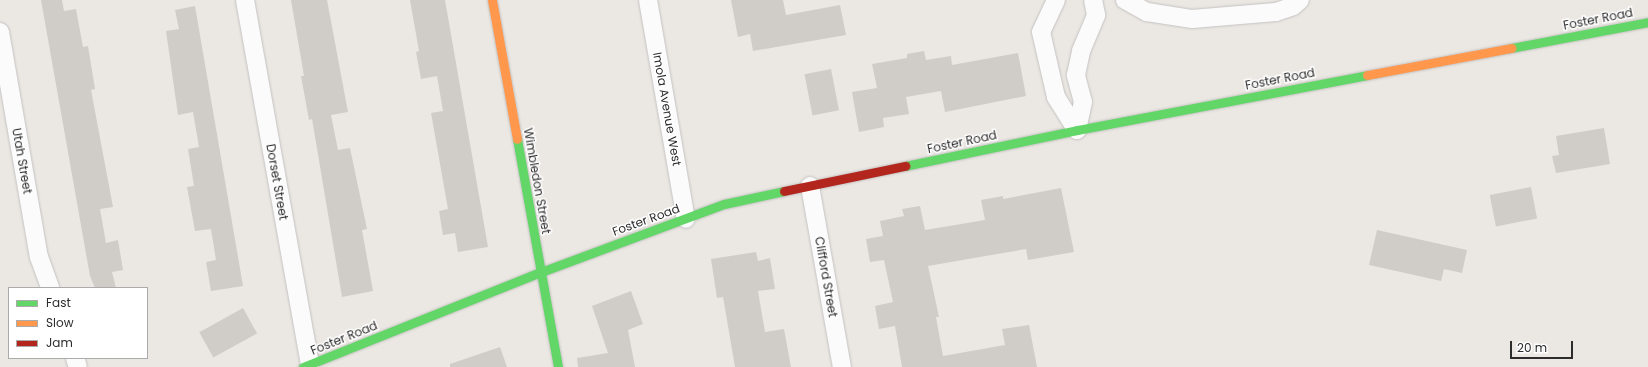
<!DOCTYPE html>
<html>
<head>
<meta charset="utf-8">
<style>
	body { margin:0 }
	#map { position:relative; width:1648px; height:367px; overflow:hidden; background:#ebe7e2; font-family:Poppins,sans-serif }
	div>[style] { position:absolute }
	[style*='--x'] { left:calc(var(--x)*1px); top:calc(var(--y)*1px); width:calc(var(--w)*1px); rotate:calc(var(--a)*1deg) }
	.building>* { inset:0; background:#d0cdc9; transform-origin:0 0 }
	.roads { filter:drop-shadow(0 0 1px #c4c3c3) drop-shadow(0 0 1px #c4c3c3) }
	.street>* { height:18px; margin:-9px; padding:0 9px; transform-origin:9px; border-radius:9px; background:#fcfbfb }
	.fast>* { height:9px; margin:-4.5px; padding:0 4.5px; transform-origin:4.5px; border-radius:4.5px; background:#63d668 }
	.slow>* { height:9px; margin:-4.5px; padding:0 4.5px; transform-origin:4.5px; border-radius:4.5px; background:#ff974d }
	.jam>* { height:9px; margin:-4.5px; padding:0 4.5px; transform-origin:4.5px; border-radius:4.5px; background:#b3261e }
	span { translate:-50% -50%; white-space:nowrap; text-align:center; line-height:1.15; -webkit-text-stroke:3px #fff; paint-order:stroke }
	.street-label { font-size:12px; color:#2c2c2c }
	.legend { position:absolute; left:8px; top:287px; width:140px; height:72px; box-sizing:border-box; background:#fff; border:1px solid #ababab; margin:0; padding:5px 7px; list-style:none; font-size:12px; color:#2c2c2c }
	.legend li { display:flex; align-items:center; gap:8px; height:20px }
	.legend b { width:20px; border:1px solid #ababab }
	.scale { position:absolute; left:1510px; top:341px; width:63px; height:18px; box-sizing:border-box; border:2px solid #2c2c2c; border-top:0; padding-left:5px; font-size:12px; line-height:14px; white-space:nowrap; color:#2c2c2c; -webkit-text-stroke:3px #fff; paint-order:stroke }
</style>
</head>
<body>
<div id="map">
	<div class="building">
		<i style="clip-path:polygon(41px 0,62px 0,64px 11px,76px 9px,83px 47px,88px 46px,95px 89px,91px 90px,113px 207px,100px 209px,106px 243px,118px 240px,123px 270px,112px 272px,116px 288px,95px 288px,90px 276px)"></i>
		<i style="clip-path:polygon(291px 0,327px 0,348px 112px,331px 115px,338px 150px,350px 148px,367px 229px,362px 230px,373px 291px,342px 297px,312px 119px,309px 120px,301px 76px,304px 76px)"></i>
		<i style="clip-path:polygon(410px 0,445px 0,488px 247px,458px 252px,455px 233px,443px 235px,439px 211px,448px 209px,431px 113px,443px 111px,437px 76px,421px 79px,416px 52px,419px 51px)"></i>
		<i style="clip-path:polygon(731px 0,783px 0,786px 15px,840px 5px,846px 35px,753px 51px,750px 34px,738px 37px)"></i>
		<i style="clip-path:polygon(195px 6px,243px 286px,211px 291px,206px 262px,216px 260px,211px 229px,195px 231px,187px 187px,194px 186px,188px 149px,199px 147px,193px 112px,178px 115px,166px 31px,179px 29px,175px 10px)"></i>
		<i style="clip-path:polygon(924px 51px,926px 60px,951px 56px,952px 65px,1018px 53px,1026px 96px,945px 112px,941px 91px,906px 97px,909px 114px,883px 118px,884px 127px,859px 132px,852px 92px,877px 88px,872px 64px,907px 58px,907px 54px)"></i>
		<i style="left:831px;top:69px;width:42px;height:27px;rotate:79deg"></i>
		<i style="clip-path:polygon(1604px 128px,1610px 164px,1556px 173px,1552px 156px,1559px 155px,1556px 136px)"></i>
		<i style="left:1531px;top:187px;width:32px;height:42px;rotate:79deg"></i>
		<i style="clip-path:polygon(1061px 188px,1074px 252px,1028px 260px,1026px 249px,928px 266px,939px 317px,936px 317px,943px 356px,1005px 345px,1002px 329px,1029px 325px,1037px 367px,902px 367px,895px 326px,879px 329px,875px 306px,893px 302px,884px 260px,870px 262px,866px 239px,883px 236px,880px 221px,904px 216px,902px 209px,920px 206px,925px 230px,985px 220px,981px 200px,1003px 196px,1003px 199px)"></i>
		<i style="clip-path:polygon(1377px 230px,1467px 250px,1462px 273px,1444px 269px,1441px 281px,1369px 265px)"></i>
		<i style="clip-path:polygon(756px 252px,758px 261px,770px 258px,775px 289px,758px 291px,765px 332px,784px 329px,791px 367px,735px 367px,723px 297px,717px 298px,711px 259px)"></i>
		<i style="clip-path:polygon(631px 291px,643px 324px,628px 330px,635px 367px,578px 367px,577px 358px,608px 353px,592px 306px)"></i>
		<i style="left:243px;top:308px;width:29px;height:50px;rotate:61deg"></i>
		<i style="clip-path:polygon(500px 347px,507px 367px,450px 367px,450px 364px)"></i>
	</div>
	<div class="roads">
		<div class="street">
			<i style="--x:245;--y:0;--w:370;--a:79.9"></i>
			<i style="--x:648;--y:0;--w:222;--a:80.2"></i>
			<i style="--x:1056;--y:0;--w:35;--a:115"></i>
			<i style="--x:1041;--y:32;--w:67;--a:77"></i>
			<i style="--x:1056;--y:97;--w:39;--a:58"></i>
			<i style="--x:1125;--y:0;--w:25;--a:29"></i>
			<i style="--x:1147;--y:12;--w:46;--a:8.8"></i>
			<i style="--x:1192;--y:19;--w:84;--a:-4.8"></i>
			<i style="--x:1276;--y:12;--w:18;--a:-19"></i>
			<i style="--x:1293;--y:6;--w:9;--a:-41"></i>
			<i style="--x:0;--y:32;--w:228;--a:80.2"></i>
			<i style="--x:39;--y:257;--w:33;--a:70"></i>
			<i style="--x:1077;--y:130;--w:29;--a:-78"></i>
			<i style="--x:1083;--y:102;--w:28;--a:-105"></i>
			<i style="--x:1076;--y:75;--w:25;--a:-78"></i>
			<i style="--x:1081;--y:51;--w:39;--a:-67"></i>
			<i style="--x:1096;--y:15;--w:15;--a:-101"></i>
			<i style="--x:810;--y:186;--w:184;--a:80"></i>
			<i style="--x:75;--y:358;--w:9;--a:72"></i>
		</div>
		<div class="fast">
			<i style="--x:1511;--y:48;--w:139;--a:-10.7"></i>
			<i style="--x:517;--y:139;--w:232;--a:79.8"></i>
			<i style="--x:905;--y:166;--w:176;--a:-11.8"></i>
			<i style="--x:1077;--y:130;--w:295;--a:-10.7"></i>
			<i style="--x:303;--y:367;--w:256;--a:-21.8"></i>
			<i style="--x:541;--y:272;--w:195;--a:-20.4"></i>
			<i style="--x:724;--y:204;--w:61;--a:-12.2"></i>
		</div>
		<div class="slow">
			<i style="--x:492;--y:0;--w:141;--a:79.8"></i>
			<i style="--x:1367;--y:75;--w:147;--a:-10.6"></i>
		</div>
		<div class="jam">
			<i style="--x:784;--y:191;--w:124;--a:-11.7"></i>
		</div>
	</div>
	<div class="street-label">
		<span style="left:1598px;top:19px;rotate:-11deg">Foster Road</span>
		<span style="left:1280px;top:79px;rotate:-11deg">Foster Road</span>
		<span style="left:667px;top:109px;rotate:80deg">Imola Avenue West</span>
		<span style="left:962px;top:142px;rotate:-12deg">Foster Road</span>
		<span style="left:22px;top:161px;rotate:80deg">Utah Street</span>
		<span style="left:537px;top:181px;rotate:80deg">Wimbledon Street</span>
		<span style="left:277px;top:182px;rotate:80deg">Dorset Street</span>
		<span style="left:646px;top:220px;rotate:-20deg">Foster Road</span>
		<span style="left:826px;top:277px;rotate:80deg">Clifford Street</span>
		<span style="left:344px;top:338px;rotate:-22deg">Foster Road</span>
	</div>
	<ul class="legend">
	<li><b style="height:5px;background:#63d668"></b>Fast</li>
	<li><b style="height:5px;background:#ff974d"></b>Slow</li>
	<li><b style="height:5px;background:#b3261e"></b>Jam</li>
	</ul>
	<div class="scale">20 m</div>
</div>
</body>
</html>
